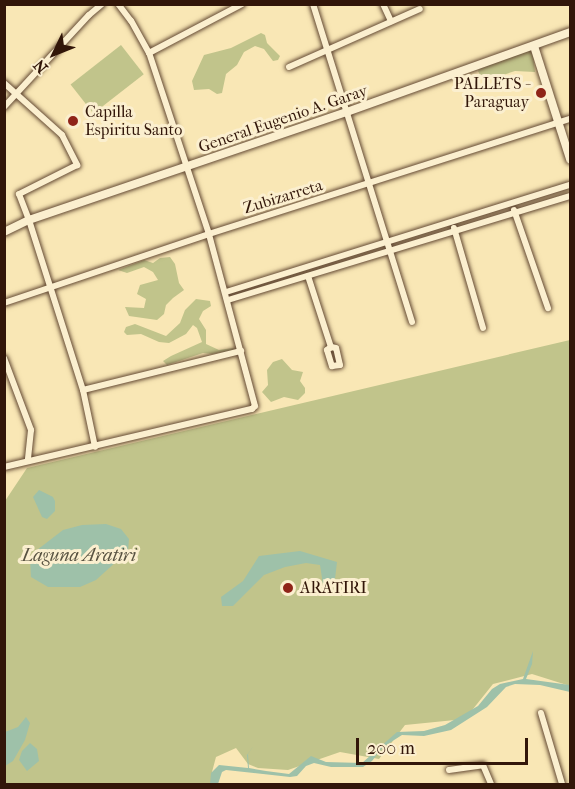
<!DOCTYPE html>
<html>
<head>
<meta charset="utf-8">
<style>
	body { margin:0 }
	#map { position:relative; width:575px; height:789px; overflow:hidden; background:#f9e7b5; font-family:"IM FELL French Canon",serif }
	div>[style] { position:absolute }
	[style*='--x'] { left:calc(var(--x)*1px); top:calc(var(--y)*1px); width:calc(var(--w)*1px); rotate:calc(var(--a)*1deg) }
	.green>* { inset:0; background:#c1c48b; transform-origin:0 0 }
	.water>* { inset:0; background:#9ec1a9 }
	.roads { filter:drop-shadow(0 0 2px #644a34) drop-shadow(0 0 2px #644a34) }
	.minor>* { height:6px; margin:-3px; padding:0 3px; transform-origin:3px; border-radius:3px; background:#fbefcf }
	.tertiary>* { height:8px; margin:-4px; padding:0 4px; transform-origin:4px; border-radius:4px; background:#fbefcf }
	.dots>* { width:16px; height:16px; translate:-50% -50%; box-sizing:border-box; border:3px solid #fbefcf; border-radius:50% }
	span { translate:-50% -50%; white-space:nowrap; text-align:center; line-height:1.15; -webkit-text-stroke:6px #fbefcf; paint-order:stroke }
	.poi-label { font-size:16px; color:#321609 }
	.right { translate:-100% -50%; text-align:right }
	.left { translate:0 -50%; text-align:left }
	.street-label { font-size:16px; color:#321609 }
	.water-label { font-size:18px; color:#585241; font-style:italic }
	.frame { position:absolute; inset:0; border:6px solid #321609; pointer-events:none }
	.north { position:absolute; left:24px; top:24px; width:60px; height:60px; -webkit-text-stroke:4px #fbefcf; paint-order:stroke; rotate:227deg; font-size:16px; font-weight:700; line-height:24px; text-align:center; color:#321609 }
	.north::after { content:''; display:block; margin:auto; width:21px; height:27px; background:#321609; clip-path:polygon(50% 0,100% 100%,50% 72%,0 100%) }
	.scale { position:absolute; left:356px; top:738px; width:172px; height:27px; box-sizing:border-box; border:3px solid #321609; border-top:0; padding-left:8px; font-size:18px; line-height:21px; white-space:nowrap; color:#321609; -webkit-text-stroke:4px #fbefcf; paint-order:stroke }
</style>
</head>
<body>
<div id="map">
	<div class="green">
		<i style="clip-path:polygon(261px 33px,265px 35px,267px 43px,280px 56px,278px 60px,273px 61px,264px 49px,255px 46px,244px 52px,237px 65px,226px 74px,222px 93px,217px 94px,209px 89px,194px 90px,192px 81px,204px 55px,231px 48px)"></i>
		<i style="left:121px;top:45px;width:37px;height:64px;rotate:52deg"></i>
		<i style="clip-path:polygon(519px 46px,530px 50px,533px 54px,535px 72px,515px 71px,488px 80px,480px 75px,478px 71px,481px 67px,495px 63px,515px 51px)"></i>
		<i style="clip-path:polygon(170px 257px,175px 264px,179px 283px,184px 290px,173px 298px,166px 305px,164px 314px,157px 320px,129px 316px,125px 307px,144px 308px,146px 299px,137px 294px,140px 285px,158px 280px,153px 272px,144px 267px,127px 273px,118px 270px,144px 260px,153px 263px,160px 258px)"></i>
		<i style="clip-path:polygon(196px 299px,210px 301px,211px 306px,203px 311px,199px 319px,206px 330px,206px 344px,219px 350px,233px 348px,236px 350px,212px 354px,203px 353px,167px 365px,163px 361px,171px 356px,202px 342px,197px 328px,193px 325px,186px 334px,169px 343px,159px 342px,141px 334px,127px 335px,124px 332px,126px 327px,135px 324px,166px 336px,180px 323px,185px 310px)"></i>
		<i style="clip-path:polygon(570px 340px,570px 686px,532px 674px,493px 684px,465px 719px,405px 725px,379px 759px,340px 752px,288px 770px,258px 768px,248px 764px,236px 748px,216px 757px,212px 772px,214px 784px,5px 784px,5px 501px,27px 468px)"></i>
		<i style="clip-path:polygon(282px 359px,292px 370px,303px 372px,300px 381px,305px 388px,305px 393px,298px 400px,284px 397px,271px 402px,262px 392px,268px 385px,267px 370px,273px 362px)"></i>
	</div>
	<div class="water">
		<i style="clip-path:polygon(39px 490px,53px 497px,55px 501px,55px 511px,47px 519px,42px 517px,33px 497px)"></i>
		<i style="clip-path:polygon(106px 524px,121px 529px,129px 539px,128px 551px,96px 580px,80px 587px,48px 587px,31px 577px,30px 560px,37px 550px,63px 530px,82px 525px)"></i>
		<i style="clip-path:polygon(300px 551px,337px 562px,335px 579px,329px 587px,323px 585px,320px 565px,306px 563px,285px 567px,264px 575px,233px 606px,222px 606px,221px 597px,243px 581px,259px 556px)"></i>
		<i style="clip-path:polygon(533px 651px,532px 664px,526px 679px,570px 685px,570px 692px,540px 685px,515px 684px,506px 687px,487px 707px,451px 730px,424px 736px,402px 735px,383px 747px,372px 761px,363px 767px,331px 767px,314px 763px,306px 766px,297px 776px,290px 777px,226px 770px,222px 772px,218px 784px,210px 784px,211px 773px,219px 765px,248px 768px,247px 755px,254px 745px,248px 754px,249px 768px,266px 771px,289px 774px,311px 756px,326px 762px,362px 763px,397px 732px,424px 731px,445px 725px,478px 706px,492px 689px,500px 684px,523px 679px)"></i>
		<i style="clip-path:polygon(26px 717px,30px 723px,25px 740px,13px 761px,5px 766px,5px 732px,18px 727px)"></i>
		<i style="clip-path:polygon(30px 743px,37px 749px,39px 761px,27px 771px,19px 760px,22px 751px)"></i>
	</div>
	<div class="roads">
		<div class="minor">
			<i style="--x:313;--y:4;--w:333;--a:72.7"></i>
			<i style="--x:383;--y:4;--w:19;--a:65"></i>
			<i style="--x:149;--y:53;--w:105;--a:-27.8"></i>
			<i style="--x:289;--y:67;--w:143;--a:-23.9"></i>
			<i style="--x:4;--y:83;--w:78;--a:41.9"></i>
			<i style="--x:62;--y:135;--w:34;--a:63"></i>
			<i style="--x:77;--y:165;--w:65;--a:153.4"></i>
			<i style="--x:19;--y:194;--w:28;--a:69"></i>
			<i style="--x:29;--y:220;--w:178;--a:72.4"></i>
			<i style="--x:83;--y:390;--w:58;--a:78.1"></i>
			<i style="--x:4;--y:107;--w:125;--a:-47.3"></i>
			<i style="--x:89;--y:15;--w:17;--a:-40"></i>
			<i style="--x:514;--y:210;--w:104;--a:70.9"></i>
			<i style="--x:454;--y:228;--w:104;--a:73.8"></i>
			<i style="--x:308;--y:276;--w:75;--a:72.1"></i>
			<i style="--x:331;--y:347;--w:5;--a:143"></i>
			<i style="--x:327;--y:350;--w:17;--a:73"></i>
			<i style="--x:332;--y:366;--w:8;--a:-7"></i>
			<i style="--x:340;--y:365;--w:17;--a:-103"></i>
			<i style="--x:336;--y:348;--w:5;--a:-169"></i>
			<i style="--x:226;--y:292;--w:360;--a:-17.3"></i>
			<i style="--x:228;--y:300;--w:357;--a:-16.9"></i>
			<i style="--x:4;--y:303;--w:216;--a:-18.6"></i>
			<i style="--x:209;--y:234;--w:379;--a:-17.7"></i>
			<i style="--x:4;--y:358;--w:77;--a:69.4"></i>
			<i style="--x:31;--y:430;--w:31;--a:96"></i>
			<i style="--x:83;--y:390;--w:163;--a:-13.9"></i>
			<i style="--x:4;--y:467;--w:255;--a:-13.2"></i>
			<i style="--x:252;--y:409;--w:4;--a:-45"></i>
			<i style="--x:255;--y:406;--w:178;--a:-105"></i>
			<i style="--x:209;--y:234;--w:191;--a:-108.3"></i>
			<i style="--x:149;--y:53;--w:37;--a:-119"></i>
			<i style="--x:131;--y:21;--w:21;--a:-127"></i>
			<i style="--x:541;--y:713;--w:74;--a:73.5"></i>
			<i style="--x:449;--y:770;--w:34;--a:-8"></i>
			<i style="--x:483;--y:765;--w:21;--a:67"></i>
		</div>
		<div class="tertiary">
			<i style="--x:534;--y:46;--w:119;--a:72.3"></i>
			<i style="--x:4;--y:232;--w:28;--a:-26"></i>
			<i style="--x:29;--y:220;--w:336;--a:-18.8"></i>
			<i style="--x:347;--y:112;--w:237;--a:-19.7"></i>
		</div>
	</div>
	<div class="dots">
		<i style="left:541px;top:93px;background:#8f2418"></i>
		<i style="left:73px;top:121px;background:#8f2418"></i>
		<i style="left:288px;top:588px;background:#8f2418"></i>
	</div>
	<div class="poi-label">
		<span class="right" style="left:529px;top:93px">PALLETS -<br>Paraguay</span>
		<span class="left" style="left:85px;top:121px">Capilla<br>Espiritu Santo</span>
		<span class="left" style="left:300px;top:588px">ARATIRI</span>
	</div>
	<div class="street-label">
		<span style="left:283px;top:119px;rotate:-19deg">General Eugenio A. Garay</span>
		<span style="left:283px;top:197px;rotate:-17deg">Zubizarreta</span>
	</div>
	<div class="water-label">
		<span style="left:79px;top:556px">Laguna Aratiri</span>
	</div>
	<div class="frame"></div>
	<div class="north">N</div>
	<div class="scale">200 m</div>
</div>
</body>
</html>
